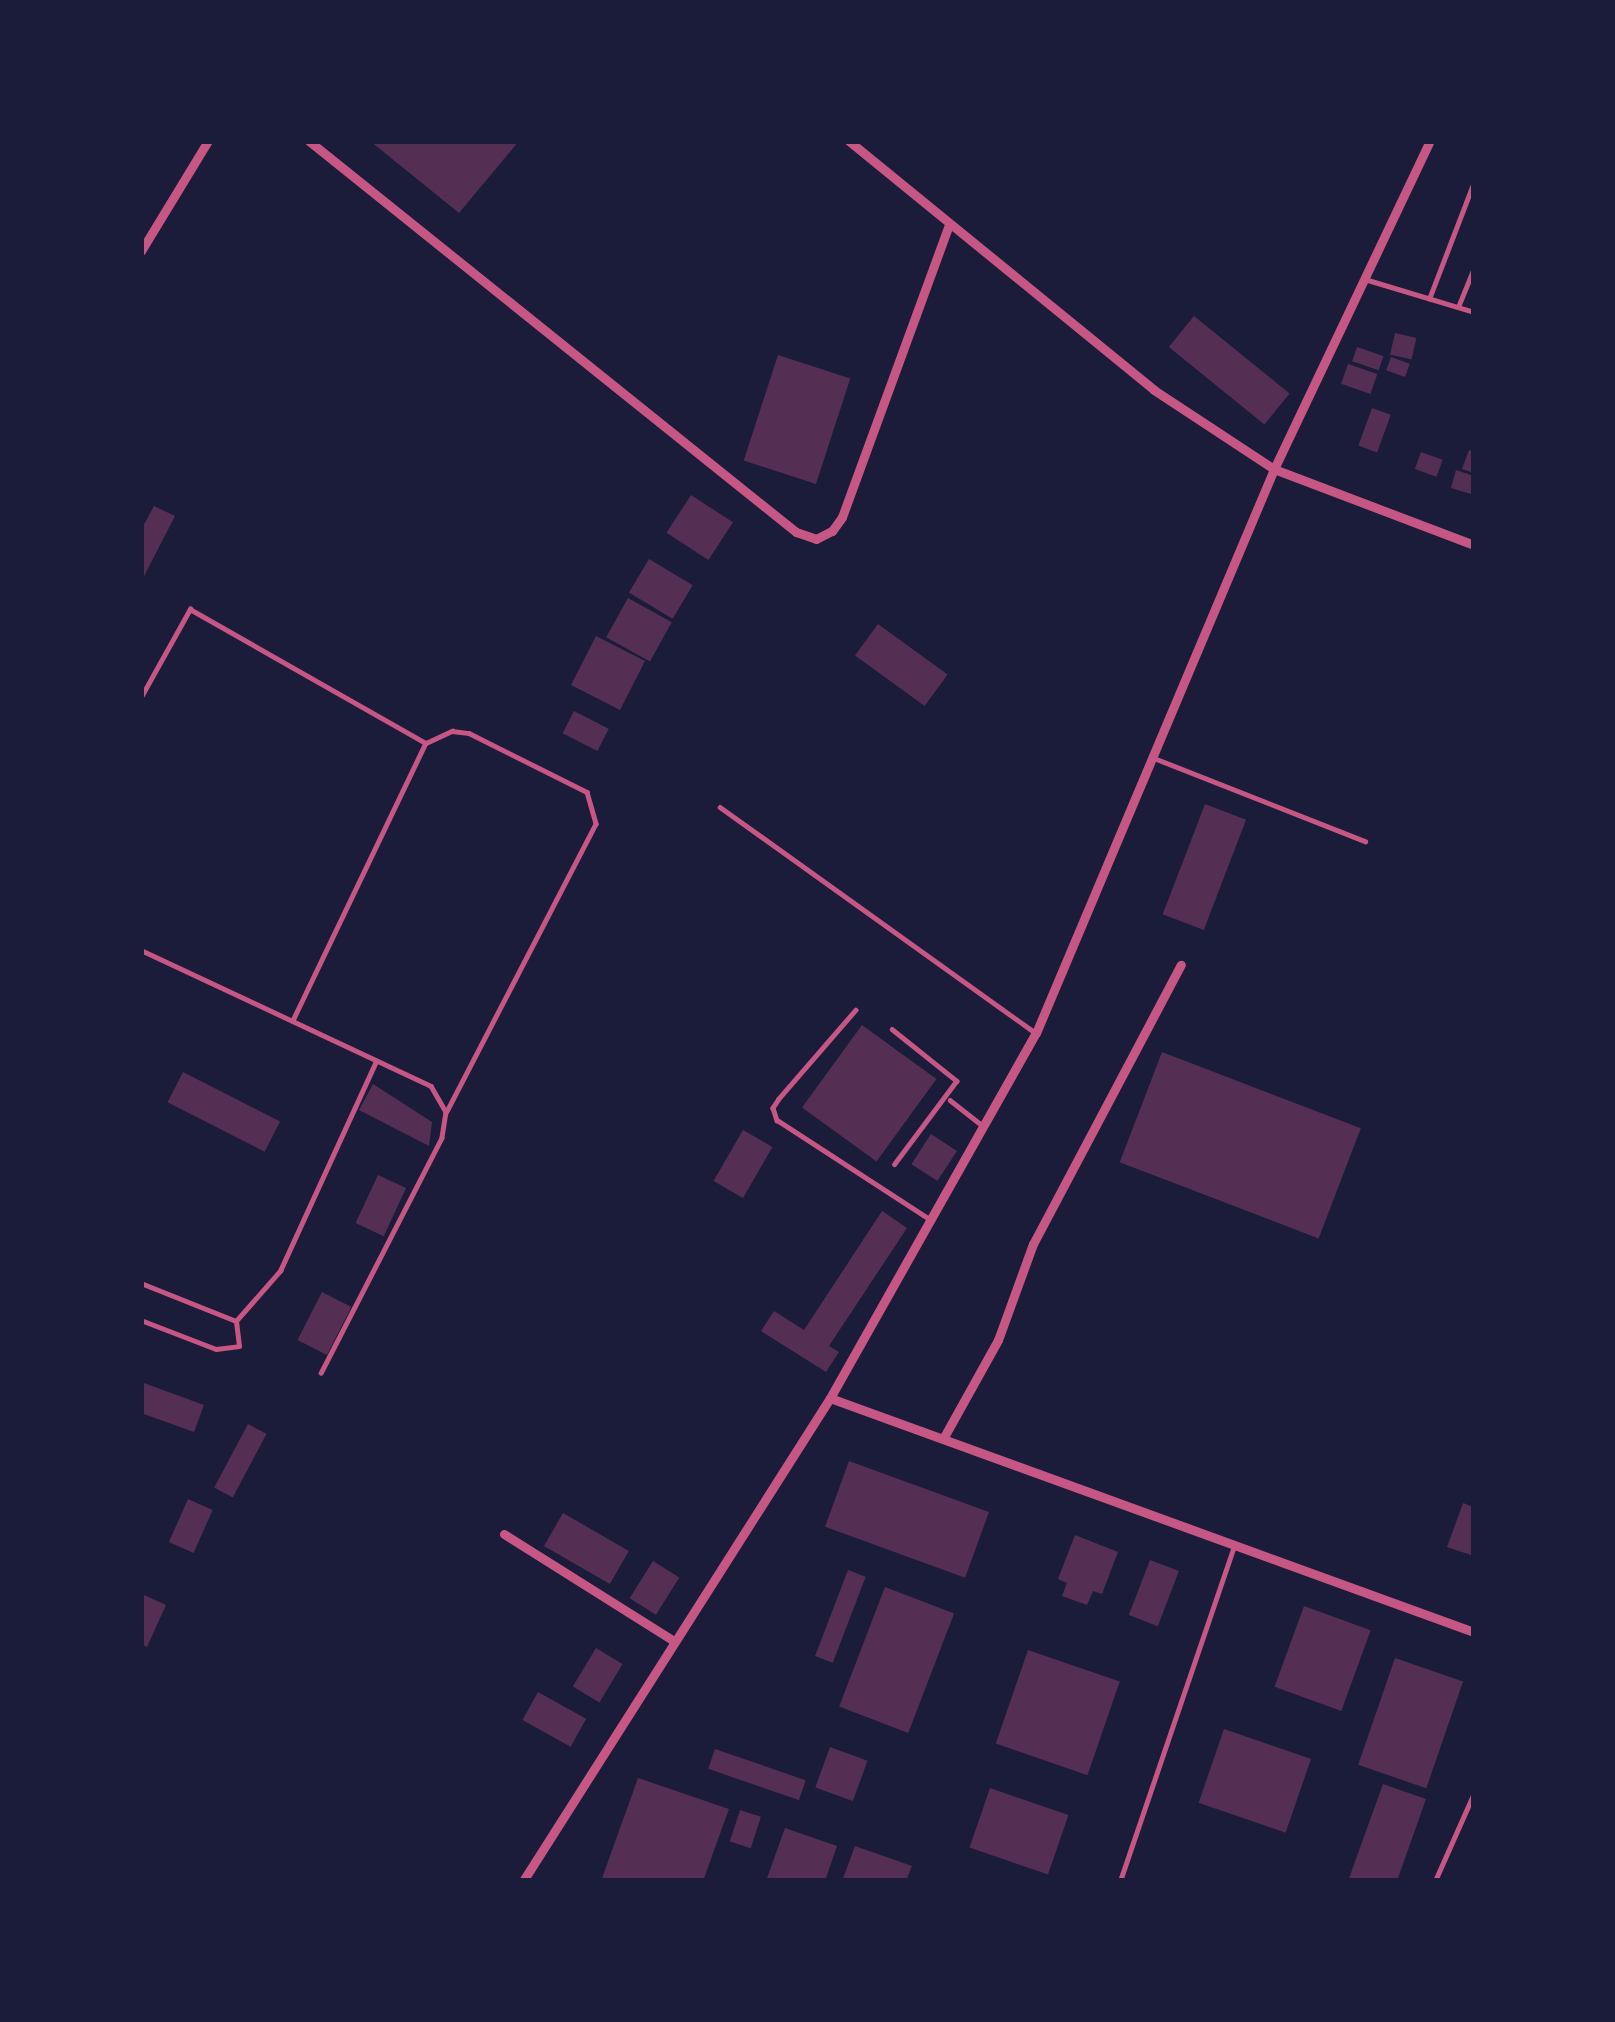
<!DOCTYPE html>
<html>
<head>
<meta charset="utf-8">
<style>
	body { margin:0 }
	#map { position:relative; width:1615px; height:2022px; overflow:hidden; background:#1b1b3a; font-family:Montserrat,sans-serif }
	div>[style] { position:absolute }
	[style*='--x'] { left:calc(var(--x)*1px); top:calc(var(--y)*1px); width:calc(var(--w)*1px); rotate:calc(var(--a)*1deg) }
	.building>* { inset:0; background:#542f53; transform-origin:0 0 }
	.service>* { height:4.5px; margin:-2.25px; padding:0 2.25px; transform-origin:2.25px; border-radius:2.25px; background:#c65784 }
	.minor>* { height:9px; margin:-4.5px; padding:0 4.5px; transform-origin:4.5px; border-radius:4.5px; background:#c65784 }
	span { translate:-50% -50%; white-space:nowrap; text-align:center; line-height:1.15; -webkit-text-stroke:10px #1b1b3a; paint-order:stroke }
	.frame { position:absolute; inset:0; border:144px solid #1b1b3a; pointer-events:none }
</style>
</head>
<body>
<div id="map">
	<div class="building">
		<i style="clip-path:polygon(370px 141px,519px 141px,459px 213px)"></i>
		<i style="left:1194px;top:316px;width:123px;height:40px;rotate:39deg"></i>
		<i style="left:1395px;top:333px;width:22px;height:22px;rotate:13deg"></i>
		<i style="left:1357px;top:347px;width:28px;height:15px;rotate:19deg"></i>
		<i style="left:778px;top:355px;width:76px;height:111px;rotate:18deg"></i>
		<i style="left:1391px;top:357px;width:20px;height:14px;rotate:20deg"></i>
		<i style="left:1348px;top:364px;width:31px;height:21px;rotate:19deg"></i>
		<i style="left:1372px;top:408px;width:20px;height:40px;rotate:20deg"></i>
		<i style="clip-path:polygon(1469px 450px,1474px 452px,1474px 473px,1462px 469px)"></i>
		<i style="left:1421px;top:452px;width:23px;height:18px;rotate:20deg"></i>
		<i style="clip-path:polygon(1456px 470px,1474px 476px,1474px 495px,1451px 488px)"></i>
		<i style="left:691px;top:495px;width:50px;height:45px;rotate:33deg"></i>
		<i style="clip-path:polygon(154px 506px,175px 516px,141px 582px,141px 530px)"></i>
		<i style="left:649px;top:559px;width:51px;height:39px;rotate:31deg"></i>
		<i style="left:628px;top:598px;width:50px;height:45px;rotate:29deg"></i>
		<i style="left:878px;top:624px;width:86px;height:39px;rotate:36deg"></i>
		<i style="left:596px;top:636px;width:55px;height:55px;rotate:27deg"></i>
		<i style="left:574px;top:711px;width:39px;height:25px;rotate:27deg"></i>
		<i style="left:1205px;top:804px;width:44px;height:118px;rotate:21deg"></i>
		<i style="left:862px;top:1025px;width:92px;height:102px;rotate:36deg"></i>
		<i style="left:1162px;top:1052px;width:213px;height:118px;rotate:21deg"></i>
		<i style="left:183px;top:1072px;width:109px;height:34px;rotate:27deg"></i>
		<i style="clip-path:polygon(373px 1084px,432px 1122px,429px 1146px,359px 1110px)"></i>
		<i style="left:743px;top:1130px;width:34px;height:59px;rotate:30deg"></i>
		<i style="left:931px;top:1134px;width:31px;height:36px;rotate:33deg"></i>
		<i style="left:378px;top:1175px;width:31px;height:53px;rotate:25deg"></i>
		<i style="clip-path:polygon(882px 1211px,907px 1228px,829px 1346px,839px 1352px,826px 1372px,761px 1331px,774px 1311px,804px 1330px)"></i>
		<i style="left:322px;top:1292px;width:33px;height:54px;rotate:27deg"></i>
		<i style="clip-path:polygon(141px 1382px,204px 1405px,194px 1432px,141px 1413px)"></i>
		<i style="left:248px;top:1424px;width:21px;height:72px;rotate:28deg"></i>
		<i style="left:849px;top:1461px;width:149px;height:70px;rotate:20deg"></i>
		<i style="left:188px;top:1499px;width:27px;height:47px;rotate:24deg"></i>
		<i style="clip-path:polygon(1463px 1503px,1474px 1507px,1474px 1556px,1447px 1547px)"></i>
		<i style="left:563px;top:1513px;width:76px;height:38px;rotate:30deg"></i>
		<i style="clip-path:polygon(1075px 1535px,1118px 1552px,1102px 1594px,1093px 1591px,1087px 1605px,1062px 1596px,1067px 1583px,1058px 1579px)"></i>
		<i style="left:1150px;top:1560px;width:31px;height:59px;rotate:21deg"></i>
		<i style="left:653px;top:1561px;width:31px;height:44px;rotate:32deg"></i>
		<i style="left:848px;top:1570px;width:19px;height:92px;rotate:21deg"></i>
		<i style="left:885px;top:1587px;width:74px;height:128px;rotate:21deg"></i>
		<i style="clip-path:polygon(144px 1595px,166px 1605px,147px 1647px,141px 1644px)"></i>
		<i style="left:1304px;top:1606px;width:71px;height:86px;rotate:20deg"></i>
		<i style="left:596px;top:1648px;width:31px;height:45px;rotate:31deg"></i>
		<i style="left:1028px;top:1650px;width:97px;height:99px;rotate:19deg"></i>
		<i style="left:1395px;top:1658px;width:72px;height:113px;rotate:19deg"></i>
		<i style="left:538px;top:1692px;width:55px;height:32px;rotate:29deg"></i>
		<i style="left:1224px;top:1729px;width:92px;height:78px;rotate:19deg"></i>
		<i style="left:830px;top:1747px;width:40px;height:43px;rotate:20deg"></i>
		<i style="left:715px;top:1749px;width:96px;height:21px;rotate:19deg"></i>
		<i style="clip-path:polygon(638px 1778px,729px 1809px,703px 1881px,601px 1881px)"></i>
		<i style="clip-path:polygon(1383px 1784px,1426px 1799px,1397px 1881px,1348px 1881px)"></i>
		<i style="left:990px;top:1788px;width:83px;height:63px;rotate:19deg"></i>
		<i style="left:740px;top:1810px;width:22px;height:33px;rotate:18deg"></i>
		<i style="clip-path:polygon(785px 1828px,837px 1846px,825px 1881px,766px 1881px)"></i>
		<i style="clip-path:polygon(855px 1846px,912px 1866px,906px 1881px,842px 1881px)"></i>
	</div>
	<div class="service">
		<i style="--x:1368;--y:280;--w:111;--a:16.8"></i>
		<i style="--x:1429;--y:299;--w:125;--a:-69"></i>
		<i style="--x:1458;--y:307;--w:42;--a:-67.7"></i>
		<i style="--x:141;--y:697;--w:101;--a:-60.9"></i>
		<i style="--x:190;--y:609;--w:271;--a:29.6"></i>
		<i style="--x:426;--y:743;--w:308;--a:115.6"></i>
		<i style="--x:426;--y:743;--w:29;--a:-25"></i>
		<i style="--x:452;--y:731;--w:17;--a:7"></i>
		<i style="--x:469;--y:733;--w:132;--a:26.6"></i>
		<i style="--x:587;--y:792;--w:33;--a:74"></i>
		<i style="--x:596;--y:824;--w:323;--a:117.4"></i>
		<i style="--x:1154;--y:758;--w:227;--a:21.5"></i>
		<i style="--x:720;--y:807;--w:388;--a:35.6"></i>
		<i style="--x:141;--y:950;--w:320;--a:25.1"></i>
		<i style="--x:431;--y:1086;--w:30;--a:60"></i>
		<i style="--x:446;--y:1112;--w:26;--a:99"></i>
		<i style="--x:442;--y:1138;--w:264;--a:117.2"></i>
		<i style="--x:856;--y:1010;--w:118;--a:130.9"></i>
		<i style="--x:779;--y:1099;--w:11;--a:124"></i>
		<i style="--x:773;--y:1108;--w:13;--a:72"></i>
		<i style="--x:777;--y:1120;--w:184;--a:33"></i>
		<i style="--x:892;--y:1029;--w:83;--a:38.7"></i>
		<i style="--x:957;--y:1081;--w:104;--a:126.8"></i>
		<i style="--x:950;--y:1100;--w:42;--a:38.2"></i>
		<i style="--x:141;--y:1283;--w:102;--a:21.8"></i>
		<i style="--x:141;--y:1320;--w:80;--a:21.1"></i>
		<i style="--x:216;--y:1349;--w:23;--a:-7"></i>
		<i style="--x:239;--y:1346;--w:25;--a:-97"></i>
		<i style="--x:236;--y:1321;--w:67;--a:-48.7"></i>
		<i style="--x:280;--y:1271;--w:231;--a:-65.4"></i>
		<i style="--x:1120;--y:1881;--w:353;--a:-71.2"></i>
		<i style="--x:1435;--y:1881;--w:96;--a:-66.1"></i>
	</div>
	<div class="minor">
		<i style="--x:309;--y:141;--w:625;--a:38.76"></i>
		<i style="--x:796;--y:532;--w:21;--a:19"></i>
		<i style="--x:816;--y:539;--w:18;--a:-27"></i>
		<i style="--x:832;--y:531;--w:17;--a:-54"></i>
		<i style="--x:842;--y:517;--w:309;--a:-69.9"></i>
		<i style="--x:849;--y:141;--w:394;--a:39.2"></i>
		<i style="--x:1154;--y:390;--w:144;--a:33.4"></i>
		<i style="--x:1274;--y:469;--w:214;--a:20.8"></i>
		<i style="--x:141;--y:251;--w:129;--a:-58.7"></i>
		<i style="--x:830;--y:1398;--w:685;--a:19.97"></i>
		<i style="--x:944;--y:1437;--w:111;--a:-60.9"></i>
		<i style="--x:998;--y:1340;--w:102;--a:-70"></i>
		<i style="--x:1033;--y:1244;--w:316;--a:-62.1"></i>
		<i style="--x:504;--y:1534;--w:199;--a:32.2"></i>
		<i style="--x:523;--y:1881;--w:572;--a:-57.56"></i>
		<i style="--x:830;--y:1398;--w:419;--a:-60.6"></i>
		<i style="--x:1036;--y:1033;--w:612;--a:-67.12"></i>
		<i style="--x:1274;--y:469;--w:363;--a:-64.6"></i>
	</div>
	<div class="frame"></div>
</div>
</body>
</html>
